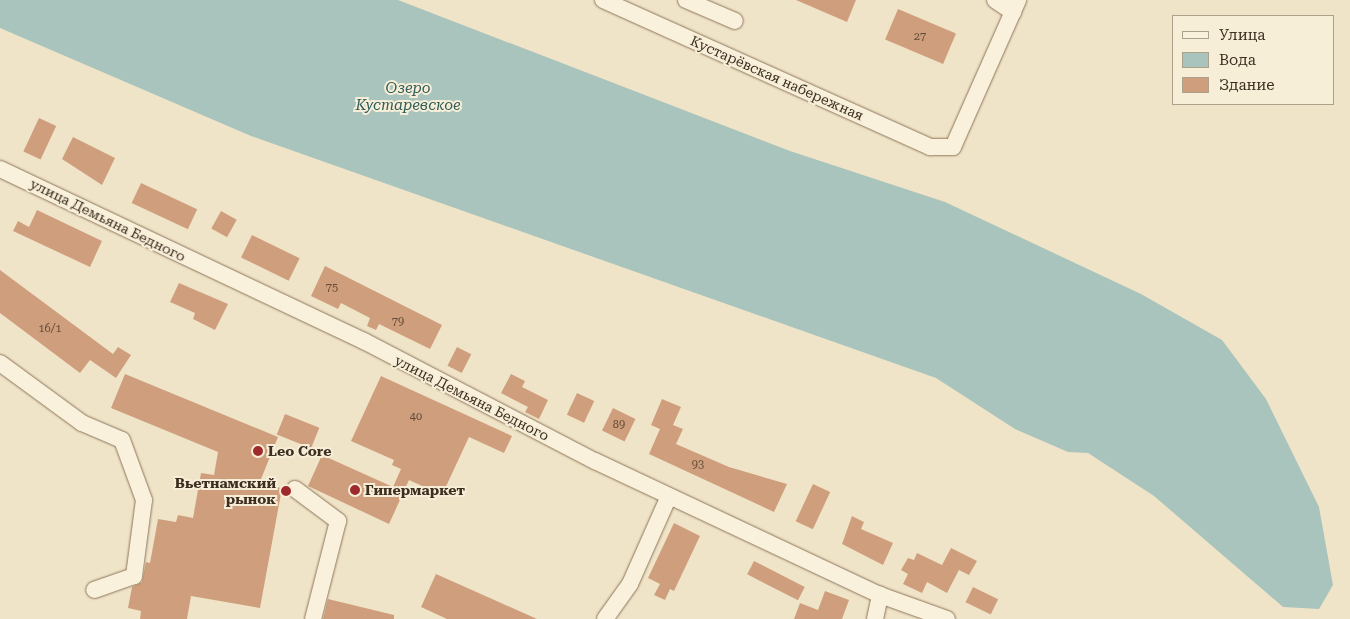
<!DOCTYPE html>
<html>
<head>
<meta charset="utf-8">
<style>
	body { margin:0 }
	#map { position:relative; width:1350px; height:619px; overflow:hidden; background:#f0e4c8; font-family:"Roboto Serif",serif }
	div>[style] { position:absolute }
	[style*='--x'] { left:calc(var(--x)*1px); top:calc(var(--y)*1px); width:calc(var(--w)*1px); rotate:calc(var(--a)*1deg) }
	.water>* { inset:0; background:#a9c4bc }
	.building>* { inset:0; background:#cf9f7d; transform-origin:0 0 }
	.roads { filter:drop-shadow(0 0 1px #8d765c) drop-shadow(0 0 1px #8d765c) }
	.minor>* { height:16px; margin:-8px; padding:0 8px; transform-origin:8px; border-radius:8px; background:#faf1dc }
	.dots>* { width:14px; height:14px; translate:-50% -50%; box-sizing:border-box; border:2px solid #f7eed8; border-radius:50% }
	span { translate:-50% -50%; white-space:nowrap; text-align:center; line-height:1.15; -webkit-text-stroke:4px #f7eed8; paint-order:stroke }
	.number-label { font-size:11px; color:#624a37 }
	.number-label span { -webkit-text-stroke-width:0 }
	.street-label { font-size:14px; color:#3d2e20 }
	.poi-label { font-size:14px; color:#3d2e20; font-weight:700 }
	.left { translate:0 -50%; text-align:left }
	.right { translate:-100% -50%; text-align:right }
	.water-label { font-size:15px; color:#2f5d5a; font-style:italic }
	.legend { position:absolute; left:1172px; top:15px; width:162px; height:90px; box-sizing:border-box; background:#f7eed8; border:1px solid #ada18e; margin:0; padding:6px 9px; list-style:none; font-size:15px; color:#3d2e20 }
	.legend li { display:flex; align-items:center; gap:10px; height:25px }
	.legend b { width:25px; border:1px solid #ada18e }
</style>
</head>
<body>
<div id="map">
	<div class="water">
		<i style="clip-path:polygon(0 0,398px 0,790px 151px,945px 202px,1141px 294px,1222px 340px,1266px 399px,1319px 507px,1333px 585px,1319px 609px,1283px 607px,1154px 496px,1088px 453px,1068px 452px,1015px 429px,936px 378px,251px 136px,0 28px)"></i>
	</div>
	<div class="building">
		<i style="clip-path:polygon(796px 0,856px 0,847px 22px)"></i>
		<i style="left:898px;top:9px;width:63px;height:33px;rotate:23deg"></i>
		<i style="left:39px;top:118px;width:19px;height:37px;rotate:25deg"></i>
		<i style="clip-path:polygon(73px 137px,115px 158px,102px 185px,62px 159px)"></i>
		<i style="left:141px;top:183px;width:62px;height:22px;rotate:25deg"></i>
		<i style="clip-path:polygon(37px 210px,102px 241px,90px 267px,13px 231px,18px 221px,29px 227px)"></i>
		<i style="left:221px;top:211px;width:18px;height:20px;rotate:29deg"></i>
		<i style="left:252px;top:235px;width:53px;height:25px;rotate:26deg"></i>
		<i style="clip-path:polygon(325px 266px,442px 325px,430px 349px,379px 324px,376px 330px,367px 326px,370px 318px,341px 303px,338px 309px,311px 296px)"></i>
		<i style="clip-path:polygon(0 270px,113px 354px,118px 347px,131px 355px,116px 378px,90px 360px,80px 373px,0 313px)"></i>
		<i style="clip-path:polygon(179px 283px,228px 304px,215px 330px,193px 319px,195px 313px,170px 302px)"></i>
		<i style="left:457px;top:347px;width:16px;height:21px;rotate:27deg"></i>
		<i style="clip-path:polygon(125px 374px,278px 437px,259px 484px,282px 488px,260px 608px,191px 596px,187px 619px,140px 619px,141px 611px,128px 608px,132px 587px,142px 582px,146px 562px,150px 563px,158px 519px,176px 522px,178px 515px,193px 518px,201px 473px,214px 475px,218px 452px,111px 408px)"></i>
		<i style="clip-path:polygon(511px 374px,525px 381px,522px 387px,548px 400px,539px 419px,525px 412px,528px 407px,501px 393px)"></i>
		<i style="clip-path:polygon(381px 376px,512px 436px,504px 453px,469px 437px,442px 495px,409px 480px,389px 524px,308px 486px,322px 455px,393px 487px,401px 469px,392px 465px,394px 460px,351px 441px)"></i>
		<i style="left:577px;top:393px;width:19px;height:24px;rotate:25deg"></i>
		<i style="clip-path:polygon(662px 399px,681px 407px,673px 425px,683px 429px,676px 444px,729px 467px,787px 484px,774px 512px,649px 454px,660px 429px,651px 425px)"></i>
		<i style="left:613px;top:408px;width:25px;height:25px;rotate:26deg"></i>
		<i style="left:285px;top:414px;width:37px;height:22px;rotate:22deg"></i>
		<i style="left:813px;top:484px;width:19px;height:41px;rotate:25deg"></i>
		<i style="clip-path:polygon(852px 516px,864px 522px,861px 529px,893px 543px,883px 565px,842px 544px)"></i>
		<i style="clip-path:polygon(674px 523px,700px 536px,674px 591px,670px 589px,665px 600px,654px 595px,660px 584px,648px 578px)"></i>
		<i style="clip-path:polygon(951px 548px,977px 561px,969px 575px,959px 570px,947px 593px,927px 582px,922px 593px,903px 584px,908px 574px,901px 570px,908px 558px,914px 560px,917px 553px,942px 565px)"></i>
		<i style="left:754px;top:561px;width:57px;height:15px;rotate:27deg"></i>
		<i style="clip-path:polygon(436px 574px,537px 619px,447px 619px,421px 607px)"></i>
		<i style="left:973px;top:587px;width:28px;height:17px;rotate:26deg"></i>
		<i style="clip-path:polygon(825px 591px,849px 600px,842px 619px,794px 619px,800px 603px,818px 610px)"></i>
		<i style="clip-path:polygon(328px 599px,394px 615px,394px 619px,323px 619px)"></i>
	</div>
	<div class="roads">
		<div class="minor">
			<i style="--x:603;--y:0;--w:359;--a:24.2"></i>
			<i style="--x:930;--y:147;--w:23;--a:0"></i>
			<i style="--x:953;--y:147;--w:161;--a:-66.1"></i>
			<i style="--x:686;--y:0;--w:53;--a:23.2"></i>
			<i style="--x:995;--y:0;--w:22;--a:34"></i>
			<i style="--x:0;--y:169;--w:403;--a:25.3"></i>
			<i style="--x:364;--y:341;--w:260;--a:27.5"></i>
			<i style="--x:595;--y:461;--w:315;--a:25.2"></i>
			<i style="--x:880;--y:595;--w:71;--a:19.7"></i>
			<i style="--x:0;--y:363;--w:102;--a:36.2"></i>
			<i style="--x:82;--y:423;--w:43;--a:23"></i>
			<i style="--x:122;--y:440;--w:64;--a:69.9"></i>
			<i style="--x:144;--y:500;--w:77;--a:97.5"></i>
			<i style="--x:134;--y:576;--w:42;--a:160.7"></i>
			<i style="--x:295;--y:489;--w:54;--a:36.7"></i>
			<i style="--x:338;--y:521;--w:101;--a:104.3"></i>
			<i style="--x:605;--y:619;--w:43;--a:-54.5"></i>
			<i style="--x:630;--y:584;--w:96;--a:-66.1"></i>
			<i style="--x:875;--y:619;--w:25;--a:-78"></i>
		</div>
	</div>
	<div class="dots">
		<i style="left:258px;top:451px;background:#9e2a2b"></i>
		<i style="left:355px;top:490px;background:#9e2a2b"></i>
		<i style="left:286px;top:491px;background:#9e2a2b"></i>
	</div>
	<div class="number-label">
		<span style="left:920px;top:37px">27</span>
		<span style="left:332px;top:288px">75</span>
		<span style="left:398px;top:322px">79</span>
		<span style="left:50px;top:329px">16/1</span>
		<span style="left:416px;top:417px">40</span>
		<span style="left:619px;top:425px">89</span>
		<span style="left:698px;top:465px">93</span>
	</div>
	<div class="street-label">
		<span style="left:777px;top:78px;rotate:24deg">Кустарёвская набережная</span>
		<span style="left:108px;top:220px;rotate:26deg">улица Демьяна Бедного</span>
		<span style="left:472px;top:398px;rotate:27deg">улица Демьяна Бедного</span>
	</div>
	<div class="poi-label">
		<span class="left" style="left:268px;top:451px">Leo Core</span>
		<span class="right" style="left:276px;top:491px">Вьетнамский<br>рынок</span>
		<span class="left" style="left:365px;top:490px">Гипермаркет</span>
	</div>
	<div class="water-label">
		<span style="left:408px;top:97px">Озеро<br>Кустаревское</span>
	</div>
	<ul class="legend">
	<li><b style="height:6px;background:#faf1dc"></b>Улица</li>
	<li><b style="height:14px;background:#a9c4bc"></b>Вода</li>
	<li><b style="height:14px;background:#cf9f7d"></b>Здание</li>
	</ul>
</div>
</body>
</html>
